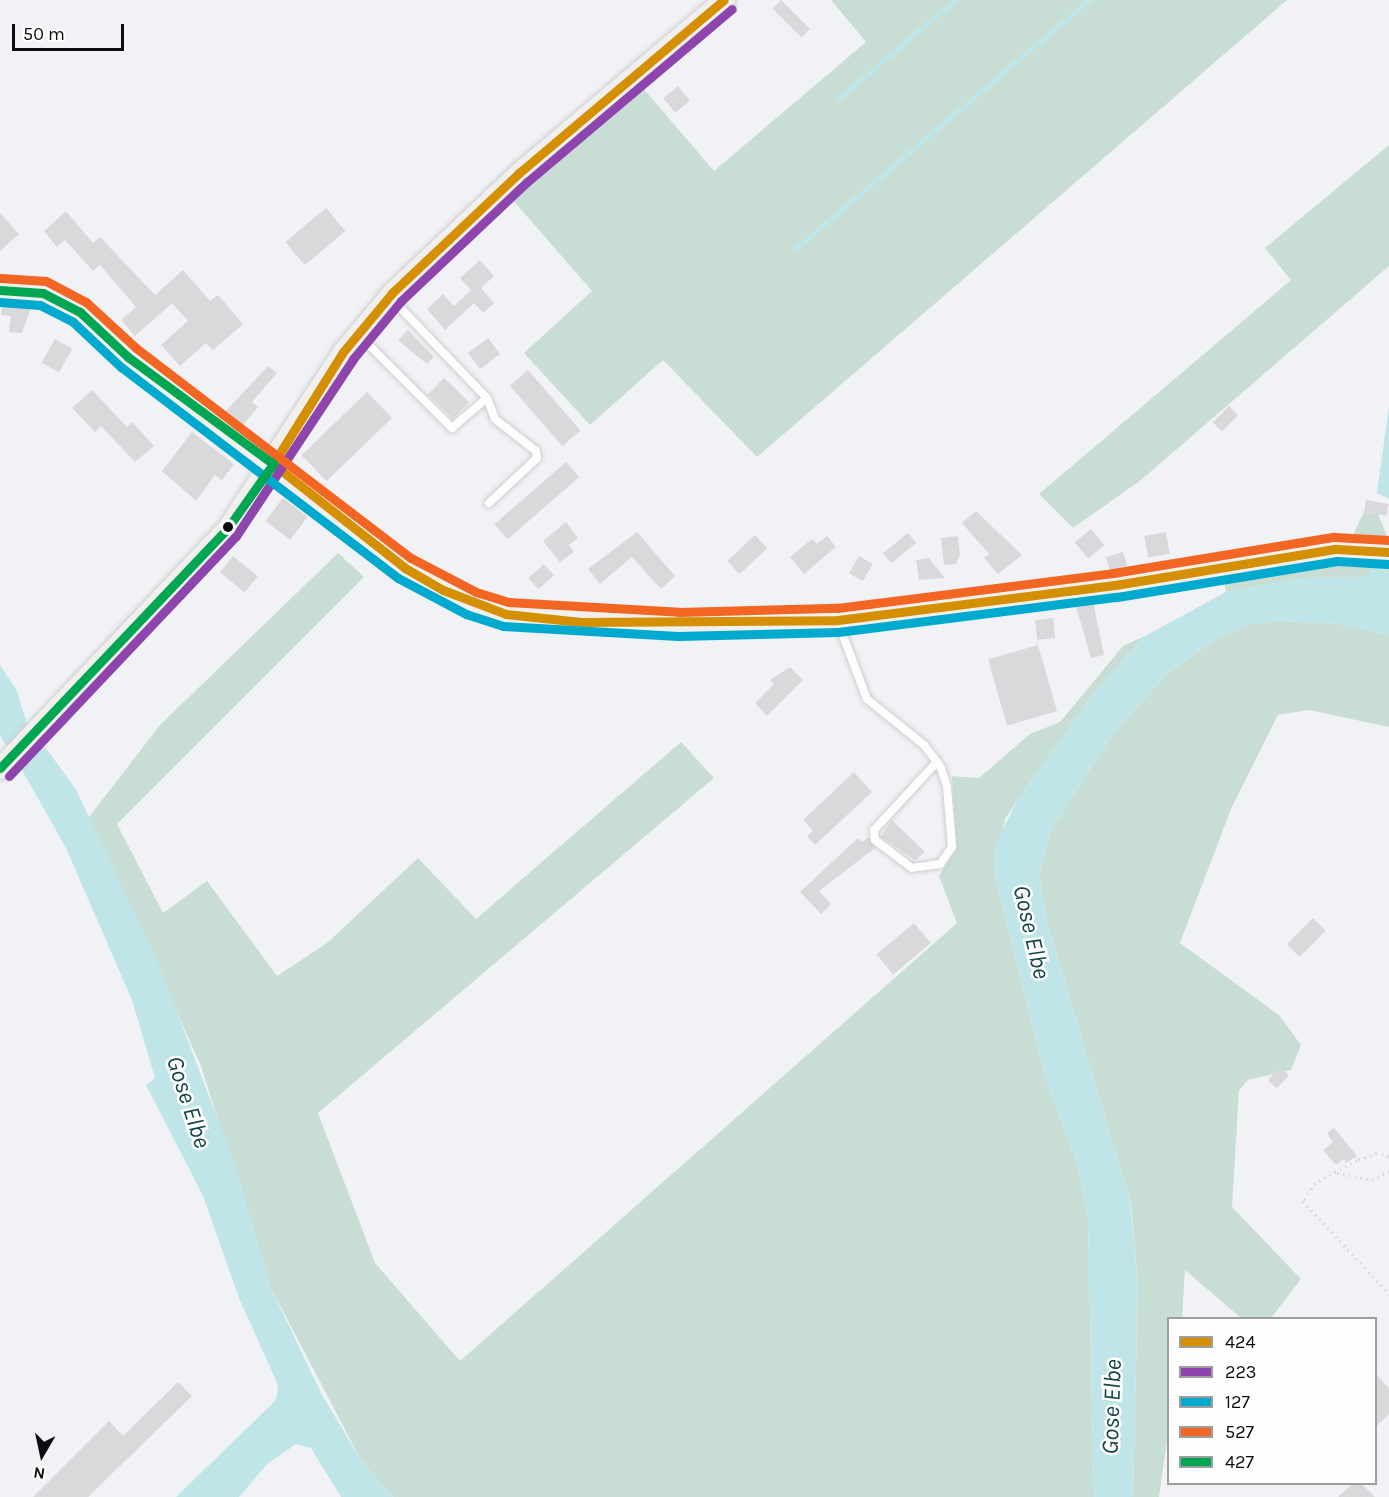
<!DOCTYPE html>
<html>
<head>
<meta charset="utf-8">
<style>
	body { margin:0 }
	#map { position:relative; width:1389px; height:1497px; overflow:hidden; background:#f1f2f5; font-family:Karla,sans-serif }
	div>[style] { position:absolute }
	[style*='--x'] { left:calc(var(--x)*1px); top:calc(var(--y)*1px); width:calc(var(--w)*1px); rotate:calc(var(--a)*1deg) }
	.green>* { inset:0; background:#c8ded5 }
	.water>* { inset:0; background:#bfe5e8 }
	.stream>* { height:4.5px; margin:-2.25px; padding:0 2.25px; transform-origin:2.25px; border-radius:2.25px; background:#bfe5e8 }
	.river>* { height:27px; margin:-13.5px; padding:0 13.5px; transform-origin:13.5px; border-radius:13.5px; background:#bfe5e8 }
	.building>* { inset:0; background:#d9d9db; transform-origin:0 0 }
	.path>* { height:3px; margin-top:-1.5px; transform-origin:0; background:repeating-linear-gradient(90deg,#d8d8d8 0 1.5px,transparent 0 6px) }
	.roads { filter:drop-shadow(0 0 2px #cdced0) drop-shadow(0 0 2px #cdced0) }
	.lane>* { height:8px; margin:-4px; padding:0 4px; transform-origin:4px; border-radius:4px; background:#fdfdfe }
	.secondary>* { height:21px; margin:-10.5px; padding:0 10.5px; transform-origin:10.5px; border-radius:10.5px; background:#f2f0ee }
	.bus-1>* { height:9px; margin:-4.5px; padding:0 4.5px; transform-origin:4.5px; border-radius:4.5px; background:#d48f02 }
	.bus-2>* { height:9px; margin:-4.5px; padding:0 4.5px; transform-origin:4.5px; border-radius:4.5px; background:#8e44ad }
	.bus-3>* { height:9px; margin:-4.5px; padding:0 4.5px; transform-origin:4.5px; border-radius:4.5px; background:#00a9ce }
	.bus-4>* { height:9px; margin:-4.5px; padding:0 4.5px; transform-origin:4.5px; border-radius:4.5px; background:#f26522 }
	.bus-5>* { height:9px; margin:-4.5px; padding:0 4.5px; transform-origin:4.5px; border-radius:4.5px; background:#00a651 }
	.dots>* { width:16px; height:16px; translate:-50% -50%; box-sizing:border-box; border:3px solid #fefefe; border-radius:50% }
	span { translate:-50% -50%; white-space:nowrap; text-align:center; line-height:1.15; -webkit-text-stroke:5px #fefefe; paint-order:stroke }
	.water-label { font-size:24px; color:#154548; font-style:italic }
	.legend { position:absolute; left:1167px; top:1317px; width:210px; height:168px; box-sizing:border-box; background:#fefefe; border:2px solid #9e9e9e; margin:0; padding:8px 10px; list-style:none; font-size:18px; color:#0d0d0f }
	.legend li { display:flex; align-items:center; gap:12px; height:30px }
	.legend b { width:30px; border:2px solid #9e9e9e }
	.north { position:absolute; left:12px; top:1425px; width:60px; height:60px; -webkit-text-stroke:4px #fefefe; paint-order:stroke; rotate:189deg; font-size:16px; font-weight:700; line-height:24px; text-align:center; color:#0d0d0f }
	.north::after { content:''; display:block; margin:auto; width:21px; height:27px; background:#0d0d0f; clip-path:polygon(50% 0,100% 100%,50% 72%,0 100%) }
	.scale { position:absolute; left:12px; top:24px; width:112px; height:27px; box-sizing:border-box; border:3px solid #0d0d0f; border-top:0; padding-left:8px; font-size:18px; line-height:21px; white-space:nowrap; color:#0d0d0f; -webkit-text-stroke:4px #fefefe; paint-order:stroke }
</style>
</head>
<body>
<div id="map">
	<div class="green">
		<i style="clip-path:polygon(831px 0,1287px 0,757px 457px,663px 360px,590px 425px,524px 353px,592px 291px,511px 198px,643px 88px,714px 171px,866px 42px)"></i>
		<i style="clip-path:polygon(1389px 145px,1389px 266px,1141px 480px,1073px 528px,1039px 494px,1291px 280px,1265px 248px)"></i>
		<i style="clip-path:polygon(1364px 512px,1378px 514px,1389px 541px,1352px 537px)"></i>
		<i style="clip-path:polygon(338px 553px,364px 577px,117px 824px,163px 913px,207px 881px,277px 976px,327px 943px,418px 858px,476px 919px,681px 742px,714px 778px,318px 1113px,375px 1263px,460px 1361px,957px 923px,939px 876px,957px 847px,952px 776px,979px 778px,1030px 734px,1060px 722px,1123px 646px,1145px 636px,1099px 687px,1018px 799px,1005px 819px,994px 870px,1049px 1089px,1077px 1163px,1088px 1217px,1094px 1497px,393px 1497px,362px 1462px,271px 1288px,201px 1066px,89px 817px,160px 725px)"></i>
		<i style="clip-path:polygon(1312px 559px,1389px 559px,1389px 573px,1377px 564px,1364px 577px,1302px 578px,1226px 592px,1223px 575px)"></i>
		<i style="clip-path:polygon(1279px 621px,1339px 624px,1389px 635px,1389px 727px,1309px 710px,1278px 715px,1231px 809px,1180px 943px,1279px 1015px,1301px 1045px,1291px 1070px,1248px 1080px,1239px 1090px,1232px 1207px,1301px 1279px,1271px 1318px,1241px 1318px,1185px 1270px,1182px 1318px,1168px 1318px,1168px 1434px,1159px 1497px,1133px 1497px,1138px 1283px,1131px 1204px,1047px 922px,1039px 873px,1052px 828px,1115px 731px,1168px 673px,1218px 638px,1250px 624px)"></i>
	</div>
	<div class="water">
		<i style="clip-path:polygon(1389px 406px,1389px 499px,1377px 493px)"></i>
		<i style="clip-path:polygon(1376px 564px,1389px 573px,1389px 635px,1339px 624px,1279px 621px,1250px 624px,1218px 638px,1168px 673px,1115px 731px,1052px 828px,1039px 873px,1047px 922px,1130px 1201px,1138px 1283px,1133px 1497px,1094px 1497px,1088px 1217px,1077px 1163px,1049px 1089px,994px 870px,994px 847px,1018px 799px,1099px 687px,1145px 636px,1226px 592px,1302px 578px,1364px 577px)"></i>
		<i style="clip-path:polygon(0 665px,17px 691px,27px 724px,6px 746px,0 735px)"></i>
		<i style="clip-path:polygon(45px 747px,75px 788px,155px 955px,235px 1164px,271px 1288px,321px 1393px,362px 1462px,393px 1497px,341px 1497px,311px 1448px,296px 1444px,267px 1464px,239px 1497px,176px 1497px,276px 1400px,278px 1385px,239px 1298px,203px 1196px,146px 1085px,155px 1078px,132px 1000px,66px 848px,22px 770px)"></i>
	</div>
	<div class="stream">
		<i style="--x:839;--y:98;--w:152;--a:-40.2"></i>
		<i style="--x:794;--y:250;--w:387;--a:-40.3"></i>
	</div>
	<div class="river">
		<i style="--x:0;--y:709;--w:97;--a:58.4"></i>
	</div>
	<div class="building">
		<i style="left:781px;top:0;width:41px;height:12px;rotate:45deg"></i>
		<i style="left:678px;top:86px;width:19px;height:19px;rotate:51deg"></i>
		<i style="left:326px;top:208px;width:30px;height:53px;rotate:50deg"></i>
		<i style="clip-path:polygon(66px 211px,93px 243px,100px 237px,155px 295px,183px 270px,210px 301px,218px 295px,243px 324px,213px 350px,206px 343px,180px 366px,161px 345px,188px 321px,172px 303px,135px 336px,121px 320px,136px 307px,100px 265px,93px 271px,65px 240px,57px 247px,44px 231px)"></i>
		<i style="clip-path:polygon(0 213px,19px 234px,0 251px)"></i>
		<i style="clip-path:polygon(480px 260px,494px 276px,481px 288px,494px 303px,483px 313px,474px 303px,445px 330px,427px 309px,443px 294px,454px 306px,471px 290px,460px 278px)"></i>
		<i style="clip-path:polygon(2px 303px,32px 305px,22px 333px,9px 332px,11px 316px,1px 315px)"></i>
		<i style="clip-path:polygon(408px 330px,434px 357px,427px 364px,398px 340px)"></i>
		<i style="left:488px;top:338px;width:20px;height:25px;rotate:53deg"></i>
		<i style="left:55px;top:339px;width:20px;height:27px;rotate:30deg"></i>
		<i style="clip-path:polygon(268px 366px,277px 373px,252px 402px,258px 407px,243px 425px,226px 411px)"></i>
		<i style="left:528px;top:370px;width:80px;height:24px;rotate:49deg"></i>
		<i style="left:444px;top:378px;width:35px;height:23px;rotate:44deg"></i>
		<i style="clip-path:polygon(92px 390px,127px 427px,132px 422px,154px 446px,135px 462px,101px 426px,95px 432px,72px 408px)"></i>
		<i style="left:367px;top:392px;width:36px;height:91px;rotate:46deg"></i>
		<i style="left:1229px;top:406px;width:13px;height:23px;rotate:45deg"></i>
		<i style="clip-path:polygon(192px 432px,234px 464px,222px 480px,215px 475px,196px 501px,162px 471px)"></i>
		<i style="left:566px;top:462px;width:20px;height:95px;rotate:49deg"></i>
		<i style="left:283px;top:498px;width:31px;height:29px;rotate:37deg"></i>
		<i style="left:1366px;top:500px;width:23px;height:12px;rotate:10deg"></i>
		<i style="clip-path:polygon(976px 511px,1022px 555px,998px 574px,984px 558px,989px 554px,962px 523px)"></i>
		<i style="clip-path:polygon(566px 522px,578px 538px,569px 545px,574px 552px,560px 562px,543px 541px)"></i>
		<i style="left:1091px;top:529px;width:21px;height:21px;rotate:51deg"></i>
		<i style="clip-path:polygon(637px 532px,675px 576px,661px 589px,632px 557px,600px 584px,588px 569px)"></i>
		<i style="left:1166px;top:532px;width:22px;height:22px;rotate:80deg"></i>
		<i style="left:908px;top:533px;width:13px;height:32px;rotate:51deg"></i>
		<i style="left:755px;top:535px;width:18px;height:38px;rotate:47deg"></i>
		<i style="clip-path:polygon(827px 536px,836px 547px,804px 574px,790px 557px,812px 539px,817px 544px)"></i>
		<i style="clip-path:polygon(958px 536px,960px 555px,956px 564px,944px 565px,941px 538px)"></i>
		<i style="left:1123px;top:552px;width:14px;height:18px;rotate:73deg"></i>
		<i style="left:233px;top:556px;width:32px;height:21px;rotate:39deg"></i>
		<i style="left:859px;top:556px;width:16px;height:20px;rotate:30deg"></i>
		<i style="clip-path:polygon(929px 558px,945px 578px,919px 580px,916px 560px)"></i>
		<i style="left:544px;top:564px;width:15px;height:21px;rotate:48deg"></i>
		<i style="clip-path:polygon(1093px 601px,1104px 655px,1091px 658px,1075px 603px)"></i>
		<i style="left:1053px;top:618px;width:20px;height:18px;rotate:84deg"></i>
		<i style="left:1038px;top:645px;width:69px;height:52px;rotate:74deg"></i>
		<i style="clip-path:polygon(790px 667px,803px 680px,767px 716px,755px 703px,774px 684px,770px 680px)"></i>
		<i style="clip-path:polygon(854px 772px,872px 792px,815px 845px,807px 836px,813px 831px,803px 820px)"></i>
		<i style="clip-path:polygon(892px 820px,925px 852px,915px 860px,881px 837px)"></i>
		<i style="clip-path:polygon(869px 837px,875px 848px,819px 891px,831px 904px,821px 914px,800px 892px,858px 838px,862px 842px)"></i>
		<i style="left:1313px;top:918px;width:18px;height:37px;rotate:45deg"></i>
		<i style="left:914px;top:923px;width:26px;height:49px;rotate:50deg"></i>
		<i style="left:1280px;top:1067px;width:12px;height:18px;rotate:42deg"></i>
		<i style="clip-path:polygon(1334px 1128px,1357px 1156px,1346px 1163px,1344px 1159px,1336px 1165px,1323px 1150px,1333px 1142px,1327px 1133px)"></i>
		<i style="clip-path:polygon(1376px 1374px,1389px 1388px,1389px 1414px,1376px 1427px)"></i>
		<i style="clip-path:polygon(178px 1382px,192px 1396px,88px 1497px,33px 1497px,109px 1421px,123px 1436px)"></i>
		<i style="clip-path:polygon(1352px 1484px,1362px 1484px,1375px 1497px,1338px 1497px)"></i>
	</div>
	<div class="path">
		<i style="--x:1389;--y:1156;--w:12;--a:-166"></i>
		<i style="--x:1377;--y:1153;--w:21;--a:161"></i>
		<i style="--x:1357;--y:1160;--w:48;--a:151.3"></i>
		<i style="--x:1315;--y:1183;--w:22;--a:124"></i>
		<i style="--x:1303;--y:1201;--w:127;--a:47.2"></i>
		<i style="--x:1337;--y:1173;--w:36;--a:11"></i>
		<i style="--x:1372;--y:1180;--w:19;--a:-28"></i>
	</div>
	<div class="roads">
		<div class="lane">
			<i style="--x:390;--y:297;--w:140;--a:46.2"></i>
			<i style="--x:487;--y:398;--w:22;--a:69"></i>
			<i style="--x:495;--y:419;--w:52;--a:38"></i>
			<i style="--x:536;--y:451;--w:7;--a:82"></i>
			<i style="--x:537;--y:458;--w:66;--a:136.8"></i>
			<i style="--x:359;--y:335;--w:132;--a:45"></i>
			<i style="--x:452;--y:428;--w:46;--a:-40.6"></i>
			<i style="--x:838;--y:622;--w:82;--a:69.4"></i>
			<i style="--x:867;--y:699;--w:73;--a:38.9"></i>
			<i style="--x:924;--y:745;--w:16;--a:52"></i>
			<i style="--x:934;--y:758;--w:12;--a:55"></i>
			<i style="--x:941;--y:768;--w:20;--a:72"></i>
			<i style="--x:947;--y:787;--w:60;--a:85.2"></i>
			<i style="--x:952;--y:847;--w:21;--a:125"></i>
			<i style="--x:940;--y:864;--w:28;--a:172"></i>
			<i style="--x:912;--y:868;--w:46;--a:-142.9"></i>
			<i style="--x:875;--y:840;--w:10;--a:-96"></i>
			<i style="--x:874;--y:830;--w:93;--a:-47.2"></i>
		</div>
		<div class="secondary">
			<i style="--x:0;--y:290;--w:43;--a:4"></i>
			<i style="--x:43;--y:293;--w:42;--a:27.2"></i>
			<i style="--x:80;--y:312;--w:66;--a:43.2"></i>
			<i style="--x:128;--y:357;--w:348;--a:37.3"></i>
			<i style="--x:405;--y:568;--w:75;--a:27.9"></i>
			<i style="--x:471;--y:603;--w:37;--a:17"></i>
			<i style="--x:506;--y:614;--w:173;--a:3.3"></i>
			<i style="--x:679;--y:624;--w:159;--a:-1.4"></i>
			<i style="--x:838;--y:620;--w:279;--a:-7.2"></i>
			<i style="--x:1115;--y:585;--w:224;--a:-9.3"></i>
			<i style="--x:1336;--y:549;--w:53;--a:3.2"></i>
			<i style="--x:0;--y:768;--w:330;--a:-46.5"></i>
			<i style="--x:227;--y:529;--w:212;--a:-56.8"></i>
			<i style="--x:343;--y:352;--w:77;--a:-50.3"></i>
			<i style="--x:392;--y:293;--w:175;--a:-43.4"></i>
			<i style="--x:519;--y:173;--w:268;--a:-40.2"></i>
		</div>
	</div>
	<div class="bus-1">
		<i style="--x:273;--y:464;--w:168;--a:38.2"></i>
		<i style="--x:405;--y:568;--w:44;--a:30.1"></i>
		<i style="--x:443;--y:590;--w:67;--a:20.9"></i>
		<i style="--x:506;--y:614;--w:75;--a:6.1"></i>
		<i style="--x:581;--y:622;--w:257;--a:-0.4"></i>
		<i style="--x:838;--y:620;--w:279;--a:-7.2"></i>
		<i style="--x:1115;--y:585;--w:224;--a:-9.3"></i>
		<i style="--x:1336;--y:549;--w:53;--a:3.2"></i>
		<i style="--x:273;--y:464;--w:132;--a:-58"></i>
		<i style="--x:343;--y:352;--w:77;--a:-50.3"></i>
		<i style="--x:392;--y:293;--w:175;--a:-43.4"></i>
		<i style="--x:519;--y:173;--w:268;--a:-40.2"></i>
	</div>
	<div class="bus-2">
		<i style="--x:9;--y:776;--w:330;--a:-46.6"></i>
		<i style="--x:236;--y:536;--w:212;--a:-56.5"></i>
		<i style="--x:353;--y:359;--w:75;--a:-50.4"></i>
		<i style="--x:401;--y:301;--w:173;--a:-43.4"></i>
		<i style="--x:527;--y:182;--w:268;--a:-40.2"></i>
	</div>
	<div class="bus-3">
		<i style="--x:0;--y:302;--w:40;--a:4.3"></i>
		<i style="--x:40;--y:305;--w:37;--a:27"></i>
		<i style="--x:73;--y:322;--w:66;--a:43.2"></i>
		<i style="--x:121;--y:367;--w:348;--a:37.3"></i>
		<i style="--x:398;--y:578;--w:77;--a:27.9"></i>
		<i style="--x:466;--y:614;--w:39;--a:18"></i>
		<i style="--x:503;--y:626;--w:175;--a:3.3"></i>
		<i style="--x:678;--y:636;--w:160;--a:-1.4"></i>
		<i style="--x:838;--y:632;--w:281;--a:-7.2"></i>
		<i style="--x:1117;--y:597;--w:223;--a:-9.3"></i>
		<i style="--x:1337;--y:561;--w:51;--a:3.4"></i>
	</div>
	<div class="bus-4">
		<i style="--x:1;--y:278;--w:45;--a:3.8"></i>
		<i style="--x:46;--y:281;--w:45;--a:27.7"></i>
		<i style="--x:86;--y:302;--w:68;--a:42.6"></i>
		<i style="--x:136;--y:348;--w:346;--a:37.4"></i>
		<i style="--x:411;--y:558;--w:73;--a:27.6"></i>
		<i style="--x:476;--y:592;--w:34;--a:17"></i>
		<i style="--x:508;--y:602;--w:171;--a:3.3"></i>
		<i style="--x:679;--y:612;--w:158;--a:-1.5"></i>
		<i style="--x:837;--y:608;--w:278;--a:-7.2"></i>
		<i style="--x:1113;--y:573;--w:224;--a:-9.3"></i>
		<i style="--x:1334;--y:537;--w:55;--a:3.1"></i>
	</div>
	<div class="bus-5">
		<i style="--x:0;--y:290;--w:43;--a:4"></i>
		<i style="--x:43;--y:293;--w:42;--a:27.2"></i>
		<i style="--x:80;--y:312;--w:66;--a:43.2"></i>
		<i style="--x:128;--y:357;--w:180;--a:36.4"></i>
		<i style="--x:0;--y:768;--w:330;--a:-46.5"></i>
		<i style="--x:227;--y:529;--w:80;--a:-54.7"></i>
	</div>
	<div class="dots">
		<i style="left:228px;top:527px;background:#0d0d0f"></i>
	</div>
	<div class="water-label">
		<span style="left:1031px;top:932px;rotate:77deg">Gose Elbe</span>
		<span style="left:188px;top:1102px;rotate:72deg">Gose Elbe</span>
		<span style="left:1112px;top:1407px;rotate:-88deg">Gose Elbe</span>
	</div>
	<ul class="legend">
	<li><b style="height:8px;background:#d48f02"></b>424</li>
	<li><b style="height:8px;background:#8e44ad"></b>223</li>
	<li><b style="height:8px;background:#00a9ce"></b>127</li>
	<li><b style="height:8px;background:#f26522"></b>527</li>
	<li><b style="height:8px;background:#00a651"></b>427</li>
	</ul>
	<div class="north">N</div>
	<div class="scale">50 m</div>
</div>
</body>
</html>
